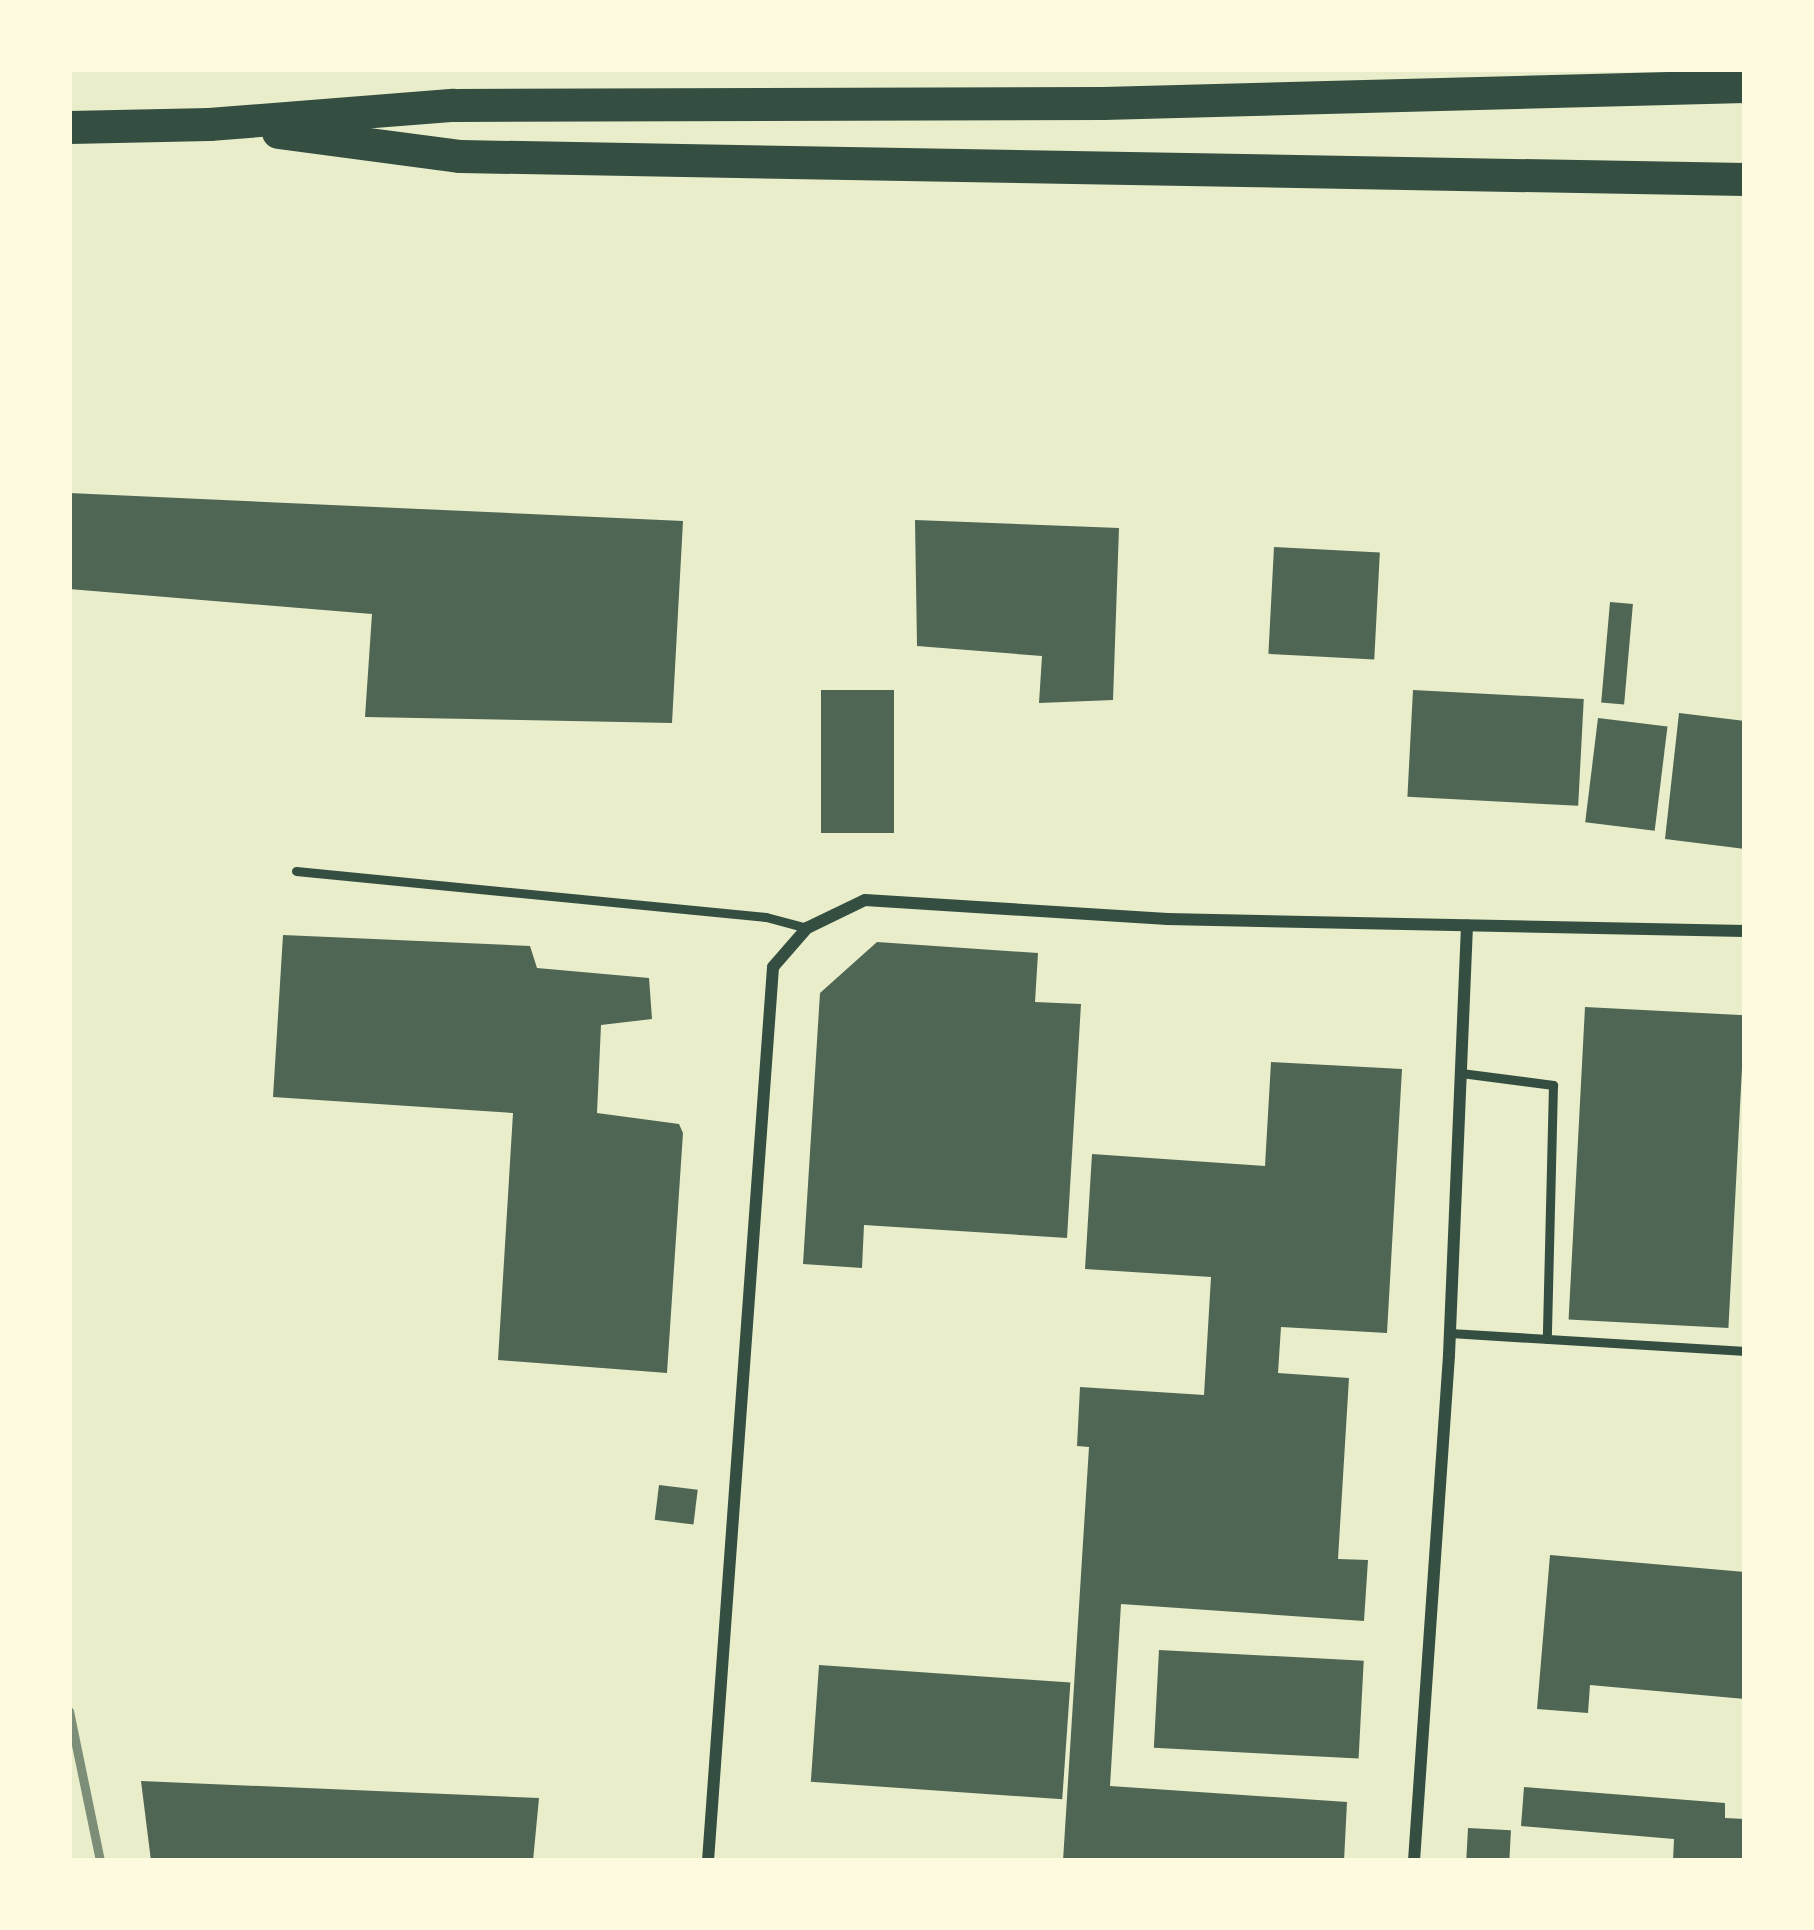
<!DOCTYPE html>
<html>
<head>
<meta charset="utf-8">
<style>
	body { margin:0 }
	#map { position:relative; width:1814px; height:1930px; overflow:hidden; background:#e9edc9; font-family:Ubuntu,sans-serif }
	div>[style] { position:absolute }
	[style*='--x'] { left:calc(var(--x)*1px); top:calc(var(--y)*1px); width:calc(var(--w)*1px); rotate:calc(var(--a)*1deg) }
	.building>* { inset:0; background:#4f6655; transform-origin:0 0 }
	.service>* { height:9px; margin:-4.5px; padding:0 4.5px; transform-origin:4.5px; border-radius:4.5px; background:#344e41 }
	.minor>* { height:12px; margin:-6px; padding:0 6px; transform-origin:6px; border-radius:6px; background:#344e41 }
	.trunk>* { height:33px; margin:-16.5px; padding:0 16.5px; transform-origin:16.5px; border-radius:16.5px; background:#344e41 }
	.rail>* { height:9px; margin:-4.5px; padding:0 4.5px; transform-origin:4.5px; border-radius:4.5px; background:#7c8e77 }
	span { translate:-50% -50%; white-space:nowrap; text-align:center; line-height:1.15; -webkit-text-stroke:12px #fefae0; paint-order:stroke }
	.frame { position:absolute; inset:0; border:72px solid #fefae0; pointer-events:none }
</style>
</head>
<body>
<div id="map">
	<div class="building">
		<i style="clip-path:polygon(69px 493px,683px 521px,672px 723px,365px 717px,372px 614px,69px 589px)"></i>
		<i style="clip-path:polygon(915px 520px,1119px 528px,1113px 700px,1039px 703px,1042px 656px,917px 646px)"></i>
		<i style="left:1274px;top:547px;width:106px;height:107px;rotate:3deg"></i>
		<i style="left:1610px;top:602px;width:23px;height:101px;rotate:5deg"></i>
		<i style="left:821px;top:690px;width:73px;height:143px"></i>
		<i style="left:1413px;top:690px;width:171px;height:107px;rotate:3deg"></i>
		<i style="clip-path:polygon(1679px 713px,1745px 721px,1745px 849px,1665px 839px)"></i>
		<i style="left:1598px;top:718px;width:70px;height:105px;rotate:7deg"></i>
		<i style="clip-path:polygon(283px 935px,530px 946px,537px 968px,649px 978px,652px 1019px,601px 1025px,597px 1113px,679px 1124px,683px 1133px,667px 1373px,498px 1360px,513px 1113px,273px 1097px)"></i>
		<i style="clip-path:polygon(877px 942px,1038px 953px,1035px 1002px,1081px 1004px,1067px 1238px,864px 1225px,862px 1268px,803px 1264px,820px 993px)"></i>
		<i style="left:1585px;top:1007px;width:160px;height:313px;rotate:3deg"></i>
		<i style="clip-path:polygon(1271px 1062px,1402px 1069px,1387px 1333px,1281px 1327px,1278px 1373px,1349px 1378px,1338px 1559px,1368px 1560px,1364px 1621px,1121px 1604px,1110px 1786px,1347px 1802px,1344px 1861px,1063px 1861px,1089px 1447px,1077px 1446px,1080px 1387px,1204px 1395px,1211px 1277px,1085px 1269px,1092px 1154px,1265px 1166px)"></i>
		<i style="left:659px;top:1485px;width:39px;height:35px;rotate:7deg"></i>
		<i style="clip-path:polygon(1550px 1555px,1745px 1572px,1745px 1699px,1590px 1685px,1588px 1713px,1537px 1709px)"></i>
		<i style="left:1159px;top:1650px;width:205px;height:98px;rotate:3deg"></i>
		<i style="left:819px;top:1665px;width:252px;height:117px;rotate:4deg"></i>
		<i style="clip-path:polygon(141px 1781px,539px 1798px,533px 1861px,151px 1861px)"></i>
		<i style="clip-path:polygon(1524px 1787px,1725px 1803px,1725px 1818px,1745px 1819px,1745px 1861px,1673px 1861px,1674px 1839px,1521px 1826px)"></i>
		<i style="left:1468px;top:1828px;width:43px;height:33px;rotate:3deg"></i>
	</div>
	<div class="service">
		<i style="--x:296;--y:871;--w:472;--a:5.6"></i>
		<i style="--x:766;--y:917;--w:42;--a:15"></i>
		<i style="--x:1461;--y:1073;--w:93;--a:7.4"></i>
		<i style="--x:1553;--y:1085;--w:254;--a:91.4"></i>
		<i style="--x:1450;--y:1333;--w:296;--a:3.5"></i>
	</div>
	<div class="minor">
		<i style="--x:708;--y:1861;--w:896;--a:-85.84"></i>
		<i style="--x:773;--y:967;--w:52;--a:-48.9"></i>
		<i style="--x:807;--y:928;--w:64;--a:-25.8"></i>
		<i style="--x:865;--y:900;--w:303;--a:3.6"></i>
		<i style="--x:1167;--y:919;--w:578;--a:1.19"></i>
		<i style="--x:1414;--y:1861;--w:507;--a:-86.04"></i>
		<i style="--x:1449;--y:1355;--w:430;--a:-87.6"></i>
	</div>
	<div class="trunk">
		<i style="--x:69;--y:127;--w:140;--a:-1.2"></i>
		<i style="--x:209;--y:124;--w:245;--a:-4.5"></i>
		<i style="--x:453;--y:105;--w:650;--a:-0.18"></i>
		<i style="--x:1103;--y:103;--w:642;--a:-1.52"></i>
		<i style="--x:278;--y:132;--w:184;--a:7.5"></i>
		<i style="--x:460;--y:156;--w:1285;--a:1.03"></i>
	</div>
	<div class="rail">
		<i style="--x:69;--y:1711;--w:153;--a:78.3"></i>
	</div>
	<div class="frame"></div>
</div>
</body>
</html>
